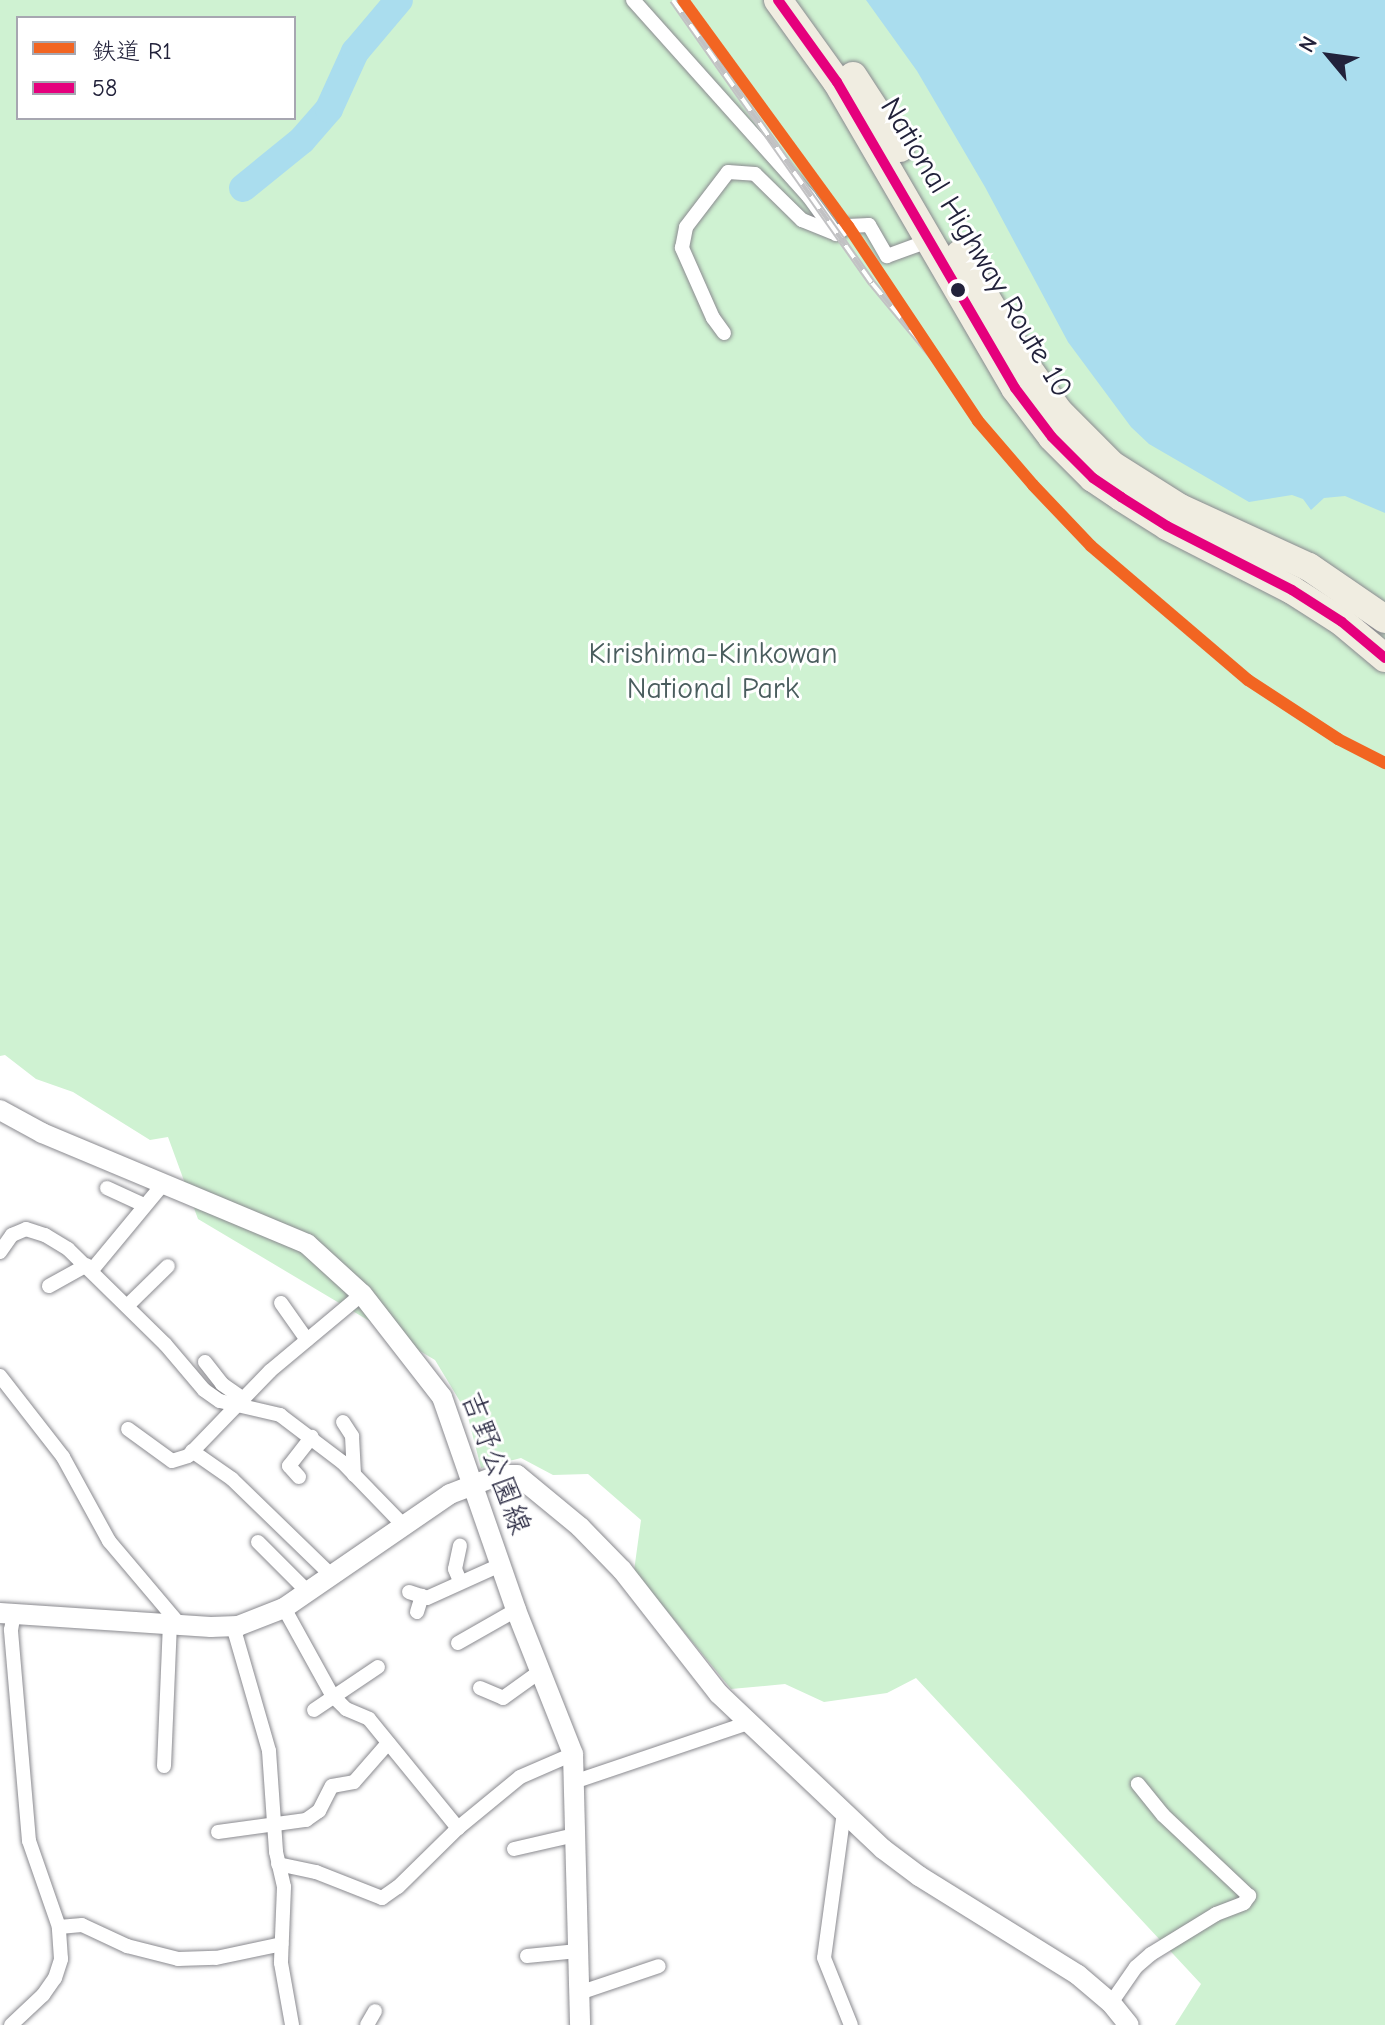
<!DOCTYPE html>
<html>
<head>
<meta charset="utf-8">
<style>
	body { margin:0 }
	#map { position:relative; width:1385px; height:2025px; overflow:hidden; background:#fff; font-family:"Comic Neue","Klee One",sans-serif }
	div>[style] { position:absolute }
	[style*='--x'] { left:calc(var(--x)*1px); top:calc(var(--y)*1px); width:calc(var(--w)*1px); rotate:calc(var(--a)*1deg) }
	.green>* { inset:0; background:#cff2d2 }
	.water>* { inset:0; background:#ade }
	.river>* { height:28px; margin:-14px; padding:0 14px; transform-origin:14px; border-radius:14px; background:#ade }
	.roads { filter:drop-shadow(0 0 2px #8a8a8f) drop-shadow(0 0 2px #8a8a8f) }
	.street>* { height:14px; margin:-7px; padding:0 7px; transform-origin:7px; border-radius:7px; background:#fff }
	.secondary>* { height:20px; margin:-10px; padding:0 10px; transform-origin:10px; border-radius:10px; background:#fff }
	.highway>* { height:28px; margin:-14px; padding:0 14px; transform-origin:14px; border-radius:14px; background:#f0ede1 }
	.rail>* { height:8px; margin-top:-4px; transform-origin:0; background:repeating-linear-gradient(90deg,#fff 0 15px,#c2c2c4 0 30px); box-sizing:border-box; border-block:2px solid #c2c2c4 }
	.bus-1>* { height:10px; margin:-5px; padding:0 5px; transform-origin:5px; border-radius:5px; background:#e5007d }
	.rail-1>* { height:12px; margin:-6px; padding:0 6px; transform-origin:6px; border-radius:6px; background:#f26522 }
	.dots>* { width:22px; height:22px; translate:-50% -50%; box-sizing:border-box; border:4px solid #fff; border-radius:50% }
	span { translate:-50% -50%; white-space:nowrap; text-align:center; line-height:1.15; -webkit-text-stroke:6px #fff; paint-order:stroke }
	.street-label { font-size:30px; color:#22223b }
	.park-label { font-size:30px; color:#4a5d5e }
	.legend { position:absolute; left:16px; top:16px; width:280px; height:104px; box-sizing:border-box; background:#fff; border:2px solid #a7a7b1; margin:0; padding:10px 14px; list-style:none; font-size:24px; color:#22223b }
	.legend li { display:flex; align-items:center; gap:16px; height:40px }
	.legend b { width:40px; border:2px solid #a7a7b1 }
	.north { position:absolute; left:1289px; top:16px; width:80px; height:80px; -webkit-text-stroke:6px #fff; paint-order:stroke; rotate:299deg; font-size:22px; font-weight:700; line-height:32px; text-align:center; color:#22223b }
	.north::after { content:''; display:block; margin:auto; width:28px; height:36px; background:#22223b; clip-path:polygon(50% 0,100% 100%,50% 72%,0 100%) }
</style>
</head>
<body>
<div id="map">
	<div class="green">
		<i style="clip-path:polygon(evenodd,0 0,1385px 0,1385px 2025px,1175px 2025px,1201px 1984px,916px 1678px,887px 1693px,824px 1702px,785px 1684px,731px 1689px,634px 1571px,641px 1520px,588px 1474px,553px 1475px,521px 1458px,481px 1468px,467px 1413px,435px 1360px,198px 1219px,168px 1137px,150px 1140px,73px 1092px,36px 1079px,5px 1055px,0 1056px,0 0,18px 18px,294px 18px,294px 118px,18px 118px,18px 18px)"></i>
	</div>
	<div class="water">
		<i style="clip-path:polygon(866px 0,1385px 0,1385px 513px,1345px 496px,1324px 498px,1311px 510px,1303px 499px,1292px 495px,1249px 502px,1149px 444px,1131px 427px,1068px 342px,985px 187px,917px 71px)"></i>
	</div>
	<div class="river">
		<i style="--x:243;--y:188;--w:76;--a:-39.1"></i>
		<i style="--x:302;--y:140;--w:41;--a:-48.9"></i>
		<i style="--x:329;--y:109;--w:63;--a:-65.5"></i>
		<i style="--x:355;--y:52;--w:68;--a:-49.8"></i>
	</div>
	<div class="roads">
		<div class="street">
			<i style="--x:633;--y:0;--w:264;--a:48.2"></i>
			<i style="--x:809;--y:197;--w:46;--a:53.9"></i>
			<i style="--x:836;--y:234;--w:14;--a:-34"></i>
			<i style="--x:848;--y:226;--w:21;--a:-3"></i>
			<i style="--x:869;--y:225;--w:36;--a:60"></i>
			<i style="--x:887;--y:256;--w:47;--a:-20"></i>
			<i style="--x:724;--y:333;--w:19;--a:-126"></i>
			<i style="--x:713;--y:318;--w:77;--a:-113.9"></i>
			<i style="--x:682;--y:248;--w:21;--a:-79"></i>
			<i style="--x:686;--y:227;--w:69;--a:-52.6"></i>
			<i style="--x:728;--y:172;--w:27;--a:4"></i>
			<i style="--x:755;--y:174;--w:66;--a:44.4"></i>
			<i style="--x:802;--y:220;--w:32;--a:22"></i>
			<i style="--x:107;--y:1188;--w:41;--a:24.7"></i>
			<i style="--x:0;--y:1252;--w:21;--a:-55"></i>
			<i style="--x:12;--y:1235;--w:15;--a:-23"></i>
			<i style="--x:26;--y:1229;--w:20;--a:18"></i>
			<i style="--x:45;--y:1235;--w:27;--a:31"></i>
			<i style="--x:68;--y:1249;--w:136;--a:44.4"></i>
			<i style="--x:165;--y:1344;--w:60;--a:49.7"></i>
			<i style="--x:204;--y:1390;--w:19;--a:35"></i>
			<i style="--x:220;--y:1401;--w:62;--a:13.1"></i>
			<i style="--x:280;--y:1415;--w:78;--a:37.2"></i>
			<i style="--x:342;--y:1462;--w:89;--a:45.9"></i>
			<i style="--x:92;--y:1270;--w:113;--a:-50.4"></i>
			<i style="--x:49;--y:1286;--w:43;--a:-28.9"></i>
			<i style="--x:281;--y:1303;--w:45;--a:54.9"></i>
			<i style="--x:127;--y:1306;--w:57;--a:-44.3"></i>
			<i style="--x:205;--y:1362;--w:28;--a:52"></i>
			<i style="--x:222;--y:1384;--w:24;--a:35"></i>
			<i style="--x:0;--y:1376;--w:103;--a:52.1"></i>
			<i style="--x:63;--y:1457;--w:96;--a:61.3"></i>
			<i style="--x:109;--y:1541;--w:110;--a:49.8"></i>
			<i style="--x:343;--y:1422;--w:17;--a:57"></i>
			<i style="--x:352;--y:1436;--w:39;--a:87"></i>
			<i style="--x:128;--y:1429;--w:54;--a:36"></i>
			<i style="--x:172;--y:1461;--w:17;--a:-17"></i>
			<i style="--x:188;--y:1456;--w:118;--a:-46"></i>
			<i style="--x:270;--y:1371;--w:120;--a:-39.9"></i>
			<i style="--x:192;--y:1451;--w:49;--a:35"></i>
			<i style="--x:232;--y:1479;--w:139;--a:44.1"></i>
			<i style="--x:299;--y:1477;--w:15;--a:-132"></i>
			<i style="--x:289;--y:1466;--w:37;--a:-52"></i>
			<i style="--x:258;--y:1542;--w:71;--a:45"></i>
			<i style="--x:460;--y:1581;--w:13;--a:-113"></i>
			<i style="--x:455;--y:1569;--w:24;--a:-78"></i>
			<i style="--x:409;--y:1592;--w:19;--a:18"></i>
			<i style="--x:427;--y:1598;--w:80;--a:-24.3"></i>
			<i style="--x:284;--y:1608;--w:99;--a:61.1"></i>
			<i style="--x:332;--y:1695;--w:20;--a:45"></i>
			<i style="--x:346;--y:1709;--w:25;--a:23"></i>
			<i style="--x:369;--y:1719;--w:141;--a:50.8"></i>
			<i style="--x:417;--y:1612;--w:17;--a:-73"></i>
			<i style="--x:233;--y:1626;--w:130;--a:73.9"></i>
			<i style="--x:269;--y:1751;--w:101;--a:86"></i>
			<i style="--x:276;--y:1852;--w:36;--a:77"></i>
			<i style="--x:284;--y:1887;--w:76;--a:92.3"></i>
			<i style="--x:281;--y:1963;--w:63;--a:79.9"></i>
			<i style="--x:458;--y:1643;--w:67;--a:-29.6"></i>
			<i style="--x:480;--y:1688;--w:25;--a:23"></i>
			<i style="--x:503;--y:1698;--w:48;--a:-35.7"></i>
			<i style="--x:314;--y:1710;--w:77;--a:-33.9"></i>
			<i style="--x:164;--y:1766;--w:142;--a:-87.6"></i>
			<i style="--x:577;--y:1781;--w:181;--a:-18.7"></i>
			<i style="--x:844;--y:1812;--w:147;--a:97.8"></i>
			<i style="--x:824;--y:1958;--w:72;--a:68.1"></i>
			<i style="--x:218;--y:1832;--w:89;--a:-7.8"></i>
			<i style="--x:306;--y:1820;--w:16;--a:-35"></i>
			<i style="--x:319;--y:1811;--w:28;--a:-63"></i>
			<i style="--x:332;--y:1786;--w:22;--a:-10"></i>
			<i style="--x:354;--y:1782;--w:52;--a:-48.9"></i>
			<i style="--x:514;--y:1849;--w:63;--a:-12.9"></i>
			<i style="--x:278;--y:1864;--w:39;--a:12"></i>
			<i style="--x:316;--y:1872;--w:71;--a:21.5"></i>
			<i style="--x:382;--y:1898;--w:19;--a:-35"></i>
			<i style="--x:398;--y:1887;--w:84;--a:-44.5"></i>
			<i style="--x:458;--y:1828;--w:80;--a:-39.4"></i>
			<i style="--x:520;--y:1777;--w:58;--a:-23.5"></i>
			<i style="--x:59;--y:1927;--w:23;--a:-5"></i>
			<i style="--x:82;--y:1925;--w:50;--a:25"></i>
			<i style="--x:127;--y:1946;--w:53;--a:14.3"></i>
			<i style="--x:178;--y:1959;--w:38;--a:-2"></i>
			<i style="--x:216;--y:1958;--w:67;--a:-12"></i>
			<i style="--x:527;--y:1956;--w:51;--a:-5.6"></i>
			<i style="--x:579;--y:1993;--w:84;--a:-18.6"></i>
			<i style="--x:1111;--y:2003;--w:44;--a:-55.2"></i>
			<i style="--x:1136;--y:1967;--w:20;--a:-41"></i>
			<i style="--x:1151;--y:1954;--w:76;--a:-31.6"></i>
			<i style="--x:1216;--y:1914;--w:30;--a:-21"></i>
			<i style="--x:1244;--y:1903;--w:9;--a:-54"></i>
			<i style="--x:1249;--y:1896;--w:118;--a:-136.7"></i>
			<i style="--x:1163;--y:1815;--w:40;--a:-129"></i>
			<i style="--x:11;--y:2025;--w:44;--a:-43.2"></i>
			<i style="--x:43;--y:1995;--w:21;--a:-55"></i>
			<i style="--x:55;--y:1978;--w:20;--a:-72"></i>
			<i style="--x:61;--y:1959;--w:32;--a:-94"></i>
			<i style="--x:59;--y:1927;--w:91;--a:-109.2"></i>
			<i style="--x:29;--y:1841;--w:212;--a:-94.9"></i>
			<i style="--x:11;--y:1630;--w:17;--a:-80"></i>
			<i style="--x:367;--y:2025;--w:16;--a:-60"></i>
		</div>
		<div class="secondary">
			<i style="--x:0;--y:1110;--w:48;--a:28.7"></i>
			<i style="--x:42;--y:1133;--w:287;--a:22.7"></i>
			<i style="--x:307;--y:1244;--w:74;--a:42.3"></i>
			<i style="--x:362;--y:1294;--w:130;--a:52.2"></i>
			<i style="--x:442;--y:1397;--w:225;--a:70.8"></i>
			<i style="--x:516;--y:1610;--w:155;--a:68.4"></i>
			<i style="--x:573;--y:1754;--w:271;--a:88.5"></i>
			<i style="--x:0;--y:1613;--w:211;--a:3.8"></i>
			<i style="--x:211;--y:1627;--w:27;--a:-2"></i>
			<i style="--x:238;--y:1626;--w:49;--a:-21.4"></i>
			<i style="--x:284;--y:1608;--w:201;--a:-34.5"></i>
			<i style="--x:450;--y:1494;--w:53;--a:-21.2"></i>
			<i style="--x:499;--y:1475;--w:18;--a:0"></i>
			<i style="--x:517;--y:1475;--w:82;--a:39.5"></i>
			<i style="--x:580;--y:1527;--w:60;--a:45.7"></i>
			<i style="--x:622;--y:1570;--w:157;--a:52"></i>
			<i style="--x:719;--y:1694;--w:226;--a:43.4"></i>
			<i style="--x:883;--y:1849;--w:45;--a:36.9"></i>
			<i style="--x:919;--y:1876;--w:187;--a:31.9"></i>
			<i style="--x:1078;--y:1975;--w:43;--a:40.3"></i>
			<i style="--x:1111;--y:2003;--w:28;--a:51"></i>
		</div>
		<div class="highway">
			<i style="--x:778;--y:0;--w:101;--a:54.3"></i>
			<i style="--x:837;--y:82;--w:354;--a:59.8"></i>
			<i style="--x:1015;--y:388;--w:61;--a:52.9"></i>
			<i style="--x:1052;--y:437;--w:58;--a:45"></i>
			<i style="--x:1093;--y:478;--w:34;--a:34"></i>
			<i style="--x:1121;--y:497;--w:54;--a:32.2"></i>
			<i style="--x:1167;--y:526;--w:140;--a:27.1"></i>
			<i style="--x:1292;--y:590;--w:59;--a:32.6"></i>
			<i style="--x:1342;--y:622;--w:56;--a:39.9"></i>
			<i style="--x:853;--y:76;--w:86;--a:56.9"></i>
			<i style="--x:960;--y:254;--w:135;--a:59.3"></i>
			<i style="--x:1029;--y:370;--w:52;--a:54.5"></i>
			<i style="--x:1059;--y:412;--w:75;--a:45"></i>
			<i style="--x:1112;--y:465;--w:80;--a:32.3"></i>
			<i style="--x:1180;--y:508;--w:142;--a:24.6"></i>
			<i style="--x:1309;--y:567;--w:92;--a:34.4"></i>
		</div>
	</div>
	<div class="rail">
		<i style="--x:673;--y:0;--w:346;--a:54.9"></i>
		<i style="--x:872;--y:283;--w:105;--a:50.4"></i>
		<i style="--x:939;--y:364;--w:69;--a:55.6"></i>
		<i style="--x:978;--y:421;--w:84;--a:49.3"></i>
		<i style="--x:1033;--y:485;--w:84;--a:46.4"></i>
		<i style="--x:1091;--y:546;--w:206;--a:40.5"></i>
		<i style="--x:1248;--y:680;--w:108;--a:33.2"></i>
		<i style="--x:1338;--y:739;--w:53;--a:27.1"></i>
	</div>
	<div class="bus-1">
		<i style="--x:778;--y:0;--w:101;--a:54.3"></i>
		<i style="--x:837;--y:82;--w:354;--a:59.8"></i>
		<i style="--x:1015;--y:388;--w:61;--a:52.9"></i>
		<i style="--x:1052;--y:437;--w:58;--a:45"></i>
		<i style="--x:1093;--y:478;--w:34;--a:34"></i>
		<i style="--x:1121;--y:497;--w:54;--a:32.2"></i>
		<i style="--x:1167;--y:526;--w:140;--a:27.1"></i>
		<i style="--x:1292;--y:590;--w:59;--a:32.6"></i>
		<i style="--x:1342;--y:622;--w:56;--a:39.9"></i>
	</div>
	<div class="rail-1">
		<i style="--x:683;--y:0;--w:280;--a:53.9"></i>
		<i style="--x:848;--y:226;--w:234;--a:56.3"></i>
		<i style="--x:978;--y:421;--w:84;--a:49.3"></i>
		<i style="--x:1033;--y:485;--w:84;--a:46.4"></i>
		<i style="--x:1091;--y:546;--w:206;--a:40.5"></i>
		<i style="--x:1248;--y:680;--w:108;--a:33.2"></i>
		<i style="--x:1338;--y:739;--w:53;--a:27.1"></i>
	</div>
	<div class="dots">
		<i style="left:958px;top:290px;background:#22223b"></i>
	</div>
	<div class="street-label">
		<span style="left:976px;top:248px;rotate:59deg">National Highway Route 10</span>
		<span style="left:495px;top:1463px;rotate:70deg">吉野公園線</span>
	</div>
	<div class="park-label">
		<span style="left:713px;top:671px">Kirishima-Kinkowan<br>National Park</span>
	</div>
	<ul class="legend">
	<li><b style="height:10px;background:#f26522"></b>鉄道 R1</li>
	<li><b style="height:10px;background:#e5007d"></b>58</li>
	</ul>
	<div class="north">N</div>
</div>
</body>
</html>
